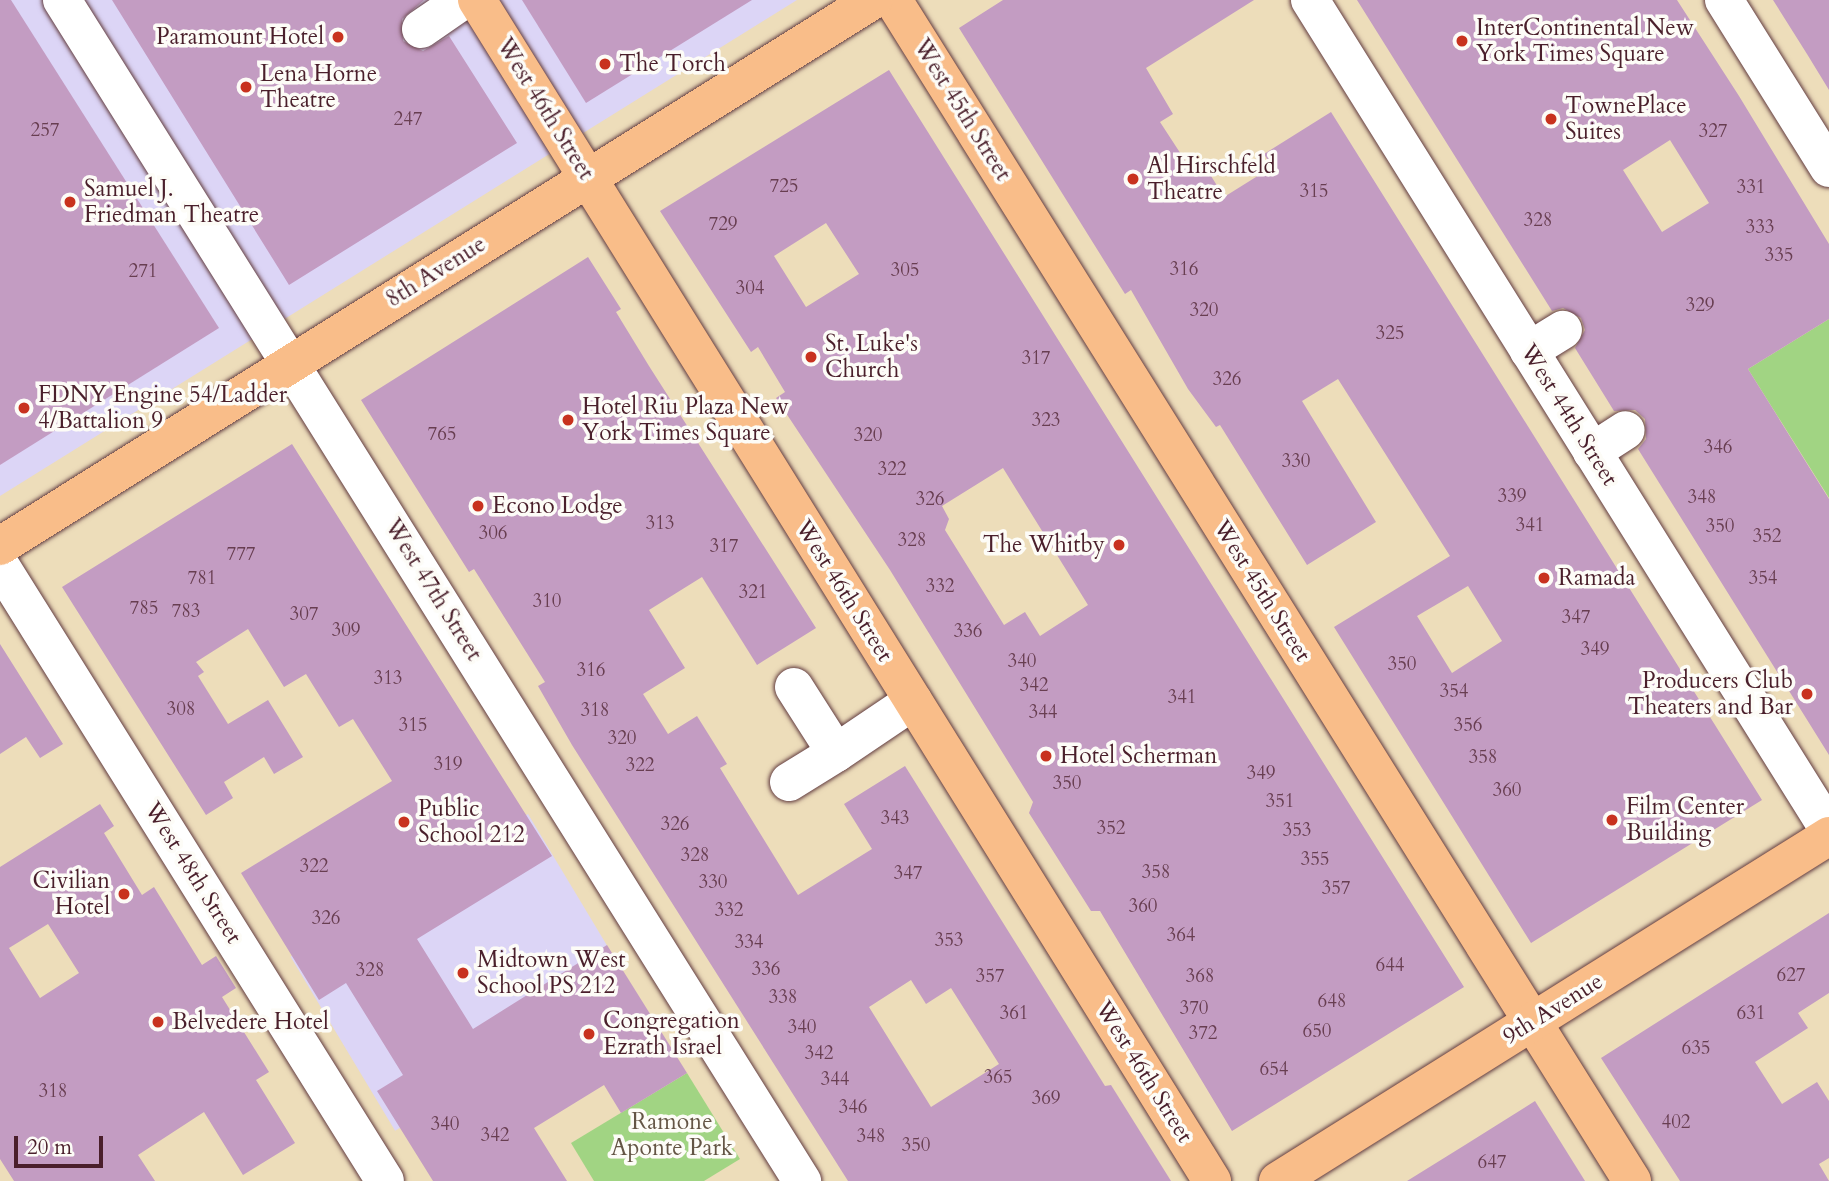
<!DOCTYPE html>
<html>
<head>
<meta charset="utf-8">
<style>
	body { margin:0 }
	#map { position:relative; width:1829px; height:1181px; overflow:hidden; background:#edddba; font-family:Cardo,serif }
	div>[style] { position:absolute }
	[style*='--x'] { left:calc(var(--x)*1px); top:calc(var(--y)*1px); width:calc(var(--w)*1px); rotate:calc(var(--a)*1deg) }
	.built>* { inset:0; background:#dcd5f6; transform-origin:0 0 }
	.green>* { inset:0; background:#a1d483 }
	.building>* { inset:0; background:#c39cc2 }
	.roads { filter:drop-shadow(0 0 2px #623c40) drop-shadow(0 0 2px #623c40) }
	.minor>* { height:38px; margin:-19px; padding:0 19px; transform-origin:19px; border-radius:19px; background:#fff }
	.major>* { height:38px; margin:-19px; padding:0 19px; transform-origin:19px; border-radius:19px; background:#f9bd89 }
	.dots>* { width:19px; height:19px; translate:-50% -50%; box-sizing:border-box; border:4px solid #fdfcf7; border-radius:50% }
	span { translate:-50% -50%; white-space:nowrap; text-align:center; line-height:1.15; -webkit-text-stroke:7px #fdfcf7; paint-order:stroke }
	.number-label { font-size:19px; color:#683e51 }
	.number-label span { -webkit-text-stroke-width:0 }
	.poi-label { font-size:23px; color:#4a1f2b }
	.left { translate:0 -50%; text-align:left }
	.right { translate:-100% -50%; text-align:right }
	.street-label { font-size:23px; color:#4a1f2b }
	.park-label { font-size:23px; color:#645545 }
	.scale { position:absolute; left:14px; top:1136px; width:89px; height:32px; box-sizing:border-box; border:4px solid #4a1f2b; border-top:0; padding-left:9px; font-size:21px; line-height:24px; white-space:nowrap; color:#4a1f2b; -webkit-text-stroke:5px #fdfcf7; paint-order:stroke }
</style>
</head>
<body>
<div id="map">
	<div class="built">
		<i style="clip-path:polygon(0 0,797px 0,0 496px)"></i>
		<i style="left:528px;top:814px;width:203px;height:277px;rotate:59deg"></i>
	</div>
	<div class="green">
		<i style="clip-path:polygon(1829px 319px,1829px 498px,1748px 369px)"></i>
		<i style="clip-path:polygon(687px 1073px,740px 1159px,704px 1181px,594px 1181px,571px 1143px)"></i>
	</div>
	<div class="building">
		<i style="clip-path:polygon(0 0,11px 0,219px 328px,0 465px)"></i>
		<i style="clip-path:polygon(112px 0,424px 0,402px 19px,403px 41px,423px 51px,449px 36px,517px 143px,289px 285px)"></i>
		<i style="clip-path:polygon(522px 0,752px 0,586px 103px)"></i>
		<i style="clip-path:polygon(evenodd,1003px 0,1254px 0,1146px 68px,1173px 114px,1160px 122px,1190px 168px,1195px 165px,1201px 175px,1208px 171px,1224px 197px,1272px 167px,1264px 154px,1331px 112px,1762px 800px,1531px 943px,1334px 627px,1450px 556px,1338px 379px,1302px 401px,1376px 522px,1307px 565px,1220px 425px,1216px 427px,1188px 389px,1131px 290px,1125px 294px,959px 28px,1003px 0,1468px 586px,1502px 641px,1452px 673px,1417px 616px,1468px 586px)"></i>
		<i style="clip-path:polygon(evenodd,1357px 0,1677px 0,1739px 96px,1829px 244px,1829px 319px,1748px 369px,1829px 499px,1829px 755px,1638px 449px,1646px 439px,1645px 419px,1635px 410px,1614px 411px,1575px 348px,1585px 330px,1581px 318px,1563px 308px,1552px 311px,1357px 0,1670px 140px,1709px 203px,1662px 232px,1623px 170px,1670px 140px)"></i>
		<i style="clip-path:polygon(1773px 0,1829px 0,1829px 90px,1807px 54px)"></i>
		<i style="clip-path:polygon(evenodd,889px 70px,1464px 987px,1232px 1131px,1100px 911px,1091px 911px,1029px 813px,1033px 802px,890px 570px,776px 398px,785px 392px,758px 347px,751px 352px,660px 211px,889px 70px,826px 223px,859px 274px,806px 307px,774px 256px,826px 223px,889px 70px,1003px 468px,1088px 605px,1040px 636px,1025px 612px,1004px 625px,945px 530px,949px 519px,942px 506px,1003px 468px)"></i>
		<i style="clip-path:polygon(evenodd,588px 257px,621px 309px,616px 312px,649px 366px,816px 628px,757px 665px,702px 577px,649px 610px,685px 668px,643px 694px,668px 734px,697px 716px,727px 764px,720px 768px,798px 895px,872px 849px,844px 804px,905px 766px,1105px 1086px,1111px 1085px,1171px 1181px,848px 1181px,572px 745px,538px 686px,545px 682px,474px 569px,469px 572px,361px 400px,588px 257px,911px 980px,926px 1004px,951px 988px,999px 1064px,931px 1107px,869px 1007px,911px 980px)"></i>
		<i style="clip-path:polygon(292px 444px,552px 856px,417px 939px,473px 1029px,607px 945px,687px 1073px,621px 1113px,604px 1085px,534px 1128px,567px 1181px,433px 1181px,377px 1091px,403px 1075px,346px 983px,319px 1000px,241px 873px,392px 781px,353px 719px,339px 727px,306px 674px,284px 687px,248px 629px,196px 662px,204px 672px,198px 676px,228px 724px,268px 700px,303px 757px,274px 774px,264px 757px,224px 782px,233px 798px,206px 815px,62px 587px)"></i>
		<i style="clip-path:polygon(0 644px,63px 744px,40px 758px,26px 737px,0 754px)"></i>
		<i style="clip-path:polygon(evenodd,100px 804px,114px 826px,104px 833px,142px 895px,154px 887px,202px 965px,216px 956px,236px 988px,222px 997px,269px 1072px,256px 1080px,295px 1143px,243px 1175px,204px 1112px,138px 1155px,155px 1181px,14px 1181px,0 1159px,0 867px,100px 804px,48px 924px,79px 973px,40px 998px,9px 948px,48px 924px)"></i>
		<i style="clip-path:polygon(1829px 913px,1829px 993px,1798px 1013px,1808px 1028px,1755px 1062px,1782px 1104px,1817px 1082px,1829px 1101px,1829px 1158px,1819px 1164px,1829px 1181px,1680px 1181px,1601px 1058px)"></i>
		<i style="clip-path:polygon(1535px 1101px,1585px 1181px,1407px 1181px,1465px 1145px)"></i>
	</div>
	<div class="roads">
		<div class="minor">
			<i style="--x:62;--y:0;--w:1394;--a:57.93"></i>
			<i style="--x:1310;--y:0;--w:979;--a:57.98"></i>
			<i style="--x:1724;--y:0;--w:198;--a:58"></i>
			<i style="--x:421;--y:29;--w:51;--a:-34.6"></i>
			<i style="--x:1529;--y:351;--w:40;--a:-32"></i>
			<i style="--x:1592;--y:452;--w:40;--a:-32.9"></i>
			<i style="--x:0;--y:565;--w:726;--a:57.99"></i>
			<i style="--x:794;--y:687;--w:78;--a:57.5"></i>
			<i style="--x:836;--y:753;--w:93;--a:-34"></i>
			<i style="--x:789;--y:782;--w:55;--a:-31.7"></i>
		</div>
		<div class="major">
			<i style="--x:477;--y:0;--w:1391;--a:58.1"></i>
			<i style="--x:893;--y:0;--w:1393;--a:57.96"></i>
			<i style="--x:0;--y:546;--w:1030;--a:-32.02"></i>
			<i style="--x:1278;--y:1181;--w:650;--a:-32.05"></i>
		</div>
	</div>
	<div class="dots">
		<i style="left:338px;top:37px;background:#c8321e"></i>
		<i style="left:1462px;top:41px;background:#c8321e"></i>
		<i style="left:605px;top:64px;background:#c8321e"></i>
		<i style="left:246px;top:87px;background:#c8321e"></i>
		<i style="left:1551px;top:119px;background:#c8321e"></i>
		<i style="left:1133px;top:179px;background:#c8321e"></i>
		<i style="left:70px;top:202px;background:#c8321e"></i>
		<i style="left:811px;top:357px;background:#c8321e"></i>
		<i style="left:24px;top:408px;background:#c8321e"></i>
		<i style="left:568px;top:420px;background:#c8321e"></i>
		<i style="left:478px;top:506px;background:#c8321e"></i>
		<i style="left:1119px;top:545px;background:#c8321e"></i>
		<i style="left:1544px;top:578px;background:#c8321e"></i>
		<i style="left:1807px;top:694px;background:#c8321e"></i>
		<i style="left:1046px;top:756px;background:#c8321e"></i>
		<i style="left:1612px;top:820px;background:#c8321e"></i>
		<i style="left:404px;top:822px;background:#c8321e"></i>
		<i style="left:124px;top:894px;background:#c8321e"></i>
		<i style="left:463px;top:973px;background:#c8321e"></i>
		<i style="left:158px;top:1022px;background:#c8321e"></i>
		<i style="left:589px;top:1034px;background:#c8321e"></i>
	</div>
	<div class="number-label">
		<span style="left:408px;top:120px">247</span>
		<span style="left:45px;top:131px">257</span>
		<span style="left:1713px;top:132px">327</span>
		<span style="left:784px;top:187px">725</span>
		<span style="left:1751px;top:188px">331</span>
		<span style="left:1314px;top:192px">315</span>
		<span style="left:1538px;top:221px">328</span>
		<span style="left:723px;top:225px">729</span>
		<span style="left:1760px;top:228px">333</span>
		<span style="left:1779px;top:256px">335</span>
		<span style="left:1184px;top:270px">316</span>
		<span style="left:905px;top:271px">305</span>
		<span style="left:143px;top:272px">271</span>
		<span style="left:750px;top:289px">304</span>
		<span style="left:1700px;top:306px">329</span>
		<span style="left:1204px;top:311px">320</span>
		<span style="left:1390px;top:334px">325</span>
		<span style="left:1036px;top:359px">317</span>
		<span style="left:1227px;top:380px">326</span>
		<span style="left:1046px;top:421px">323</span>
		<span style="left:442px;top:435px">765</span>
		<span style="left:868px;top:436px">320</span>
		<span style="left:1718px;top:448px">346</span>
		<span style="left:1296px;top:462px">330</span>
		<span style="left:892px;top:470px">322</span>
		<span style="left:1512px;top:497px">339</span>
		<span style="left:1702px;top:498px">348</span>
		<span style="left:930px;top:500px">326</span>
		<span style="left:660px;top:524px">313</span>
		<span style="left:1530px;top:526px">341</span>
		<span style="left:1720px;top:527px">350</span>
		<span style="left:493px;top:534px">306</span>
		<span style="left:1767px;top:537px">352</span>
		<span style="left:912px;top:541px">328</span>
		<span style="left:724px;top:547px">317</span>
		<span style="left:241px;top:555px">777</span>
		<span style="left:202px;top:579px">781</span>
		<span style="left:1763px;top:579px">354</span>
		<span style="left:940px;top:587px">332</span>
		<span style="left:753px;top:593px">321</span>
		<span style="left:547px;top:602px">310</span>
		<span style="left:144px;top:609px">785</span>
		<span style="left:186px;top:612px">783</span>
		<span style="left:304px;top:615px">307</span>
		<span style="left:1576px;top:618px">347</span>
		<span style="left:346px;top:631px">309</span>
		<span style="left:968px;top:632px">336</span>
		<span style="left:1595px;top:650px">349</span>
		<span style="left:1022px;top:662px">340</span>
		<span style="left:1402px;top:665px">350</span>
		<span style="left:591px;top:671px">316</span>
		<span style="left:388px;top:679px">313</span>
		<span style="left:1034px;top:686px">342</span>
		<span style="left:1454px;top:692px">354</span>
		<span style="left:1182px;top:698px">341</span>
		<span style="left:181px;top:710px">308</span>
		<span style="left:595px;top:711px">318</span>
		<span style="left:1043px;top:713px">344</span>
		<span style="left:413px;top:726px">315</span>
		<span style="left:1468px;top:726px">356</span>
		<span style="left:622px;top:739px">320</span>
		<span style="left:1483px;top:758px">358</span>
		<span style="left:448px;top:765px">319</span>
		<span style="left:640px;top:766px">322</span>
		<span style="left:1261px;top:774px">349</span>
		<span style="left:1067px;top:784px">350</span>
		<span style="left:1507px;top:791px">360</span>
		<span style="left:1280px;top:802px">351</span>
		<span style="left:895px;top:819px">343</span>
		<span style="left:675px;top:825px">326</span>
		<span style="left:1111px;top:829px">352</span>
		<span style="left:1297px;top:831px">353</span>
		<span style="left:695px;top:856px">328</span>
		<span style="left:1315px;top:860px">355</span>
		<span style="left:314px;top:867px">322</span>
		<span style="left:1156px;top:873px">358</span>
		<span style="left:908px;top:874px">347</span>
		<span style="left:713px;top:883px">330</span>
		<span style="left:1336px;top:889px">357</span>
		<span style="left:1143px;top:907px">360</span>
		<span style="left:729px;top:911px">332</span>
		<span style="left:326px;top:919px">326</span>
		<span style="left:1181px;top:936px">364</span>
		<span style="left:949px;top:941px">353</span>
		<span style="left:749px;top:943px">334</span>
		<span style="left:1390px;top:966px">644</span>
		<span style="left:766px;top:970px">336</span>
		<span style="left:370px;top:971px">328</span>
		<span style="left:1791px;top:976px">627</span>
		<span style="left:990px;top:977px">357</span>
		<span style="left:1200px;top:977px">368</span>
		<span style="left:783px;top:998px">338</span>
		<span style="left:1332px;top:1002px">648</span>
		<span style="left:1194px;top:1009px">370</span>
		<span style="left:1014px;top:1014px">361</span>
		<span style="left:1751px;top:1014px">631</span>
		<span style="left:802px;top:1028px">340</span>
		<span style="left:1317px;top:1032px">650</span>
		<span style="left:1203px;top:1034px">372</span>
		<span style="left:1696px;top:1049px">635</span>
		<span style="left:819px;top:1054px">342</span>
		<span style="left:1274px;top:1070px">654</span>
		<span style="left:998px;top:1078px">365</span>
		<span style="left:835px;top:1080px">344</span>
		<span style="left:53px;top:1092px">318</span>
		<span style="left:1046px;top:1099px">369</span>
		<span style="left:853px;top:1108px">346</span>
		<span style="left:1676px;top:1123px">402</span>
		<span style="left:445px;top:1125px">340</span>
		<span style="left:495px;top:1136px">342</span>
		<span style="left:871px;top:1137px">348</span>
		<span style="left:916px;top:1146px">350</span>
		<span style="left:1492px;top:1163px">647</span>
	</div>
	<div class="poi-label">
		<span class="left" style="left:1476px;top:41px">InterContinental New<br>York Times Square</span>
		<span class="right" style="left:324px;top:37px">Paramount Hotel</span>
		<span class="left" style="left:619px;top:64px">The Torch</span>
		<span class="left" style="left:260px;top:87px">Lena Horne<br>Theatre</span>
		<span class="left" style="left:1565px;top:119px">TownePlace<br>Suites</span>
		<span class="left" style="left:1147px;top:179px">Al Hirschfeld<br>Theatre</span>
		<span class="left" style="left:84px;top:202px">Samuel J.<br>Friedman Theatre</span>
		<span class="left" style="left:825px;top:357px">St. Luke's<br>Church</span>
		<span class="left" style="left:38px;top:408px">FDNY Engine 54/Ladder<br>4/Battalion 9</span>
		<span class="left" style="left:582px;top:420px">Hotel Riu Plaza New<br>York Times Square</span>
		<span class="left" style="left:492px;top:506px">Econo Lodge</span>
		<span class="right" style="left:1105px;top:545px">The Whitby</span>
		<span class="left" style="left:1558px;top:578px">Ramada</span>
		<span class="right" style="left:1793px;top:694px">Producers Club<br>Theaters and Bar</span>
		<span class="left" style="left:1060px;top:756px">Hotel Scherman</span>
		<span class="left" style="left:1626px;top:820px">Film Center<br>Building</span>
		<span class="left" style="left:418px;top:822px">Public<br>School 212</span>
		<span class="right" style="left:110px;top:894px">Civilian<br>Hotel</span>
		<span class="left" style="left:477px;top:973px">Midtown West<br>School PS 212</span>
		<span class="left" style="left:603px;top:1034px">Congregation<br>Ezrath Israel</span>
		<span class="left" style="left:172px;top:1022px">Belvedere Hotel</span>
	</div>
	<div class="street-label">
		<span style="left:545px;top:109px;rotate:58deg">West 46th Street</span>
		<span style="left:962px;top:110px;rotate:58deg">West 45th Street</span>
		<span style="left:436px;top:272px;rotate:-32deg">8th Avenue</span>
		<span style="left:1569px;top:415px;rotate:58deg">West 44th Street</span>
		<span style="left:433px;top:590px;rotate:58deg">West 47th Street</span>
		<span style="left:844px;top:591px;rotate:58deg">West 46th Street</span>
		<span style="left:1262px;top:591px;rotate:58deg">West 45th Street</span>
		<span style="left:193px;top:873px;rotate:58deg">West 48th Street</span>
		<span style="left:1553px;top:1009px;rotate:-32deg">9th Avenue</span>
		<span style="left:1144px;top:1072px;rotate:58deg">West 46th Street</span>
	</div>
	<div class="park-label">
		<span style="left:672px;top:1135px">Ramone<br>Aponte Park</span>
	</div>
	<div class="scale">20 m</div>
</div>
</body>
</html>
